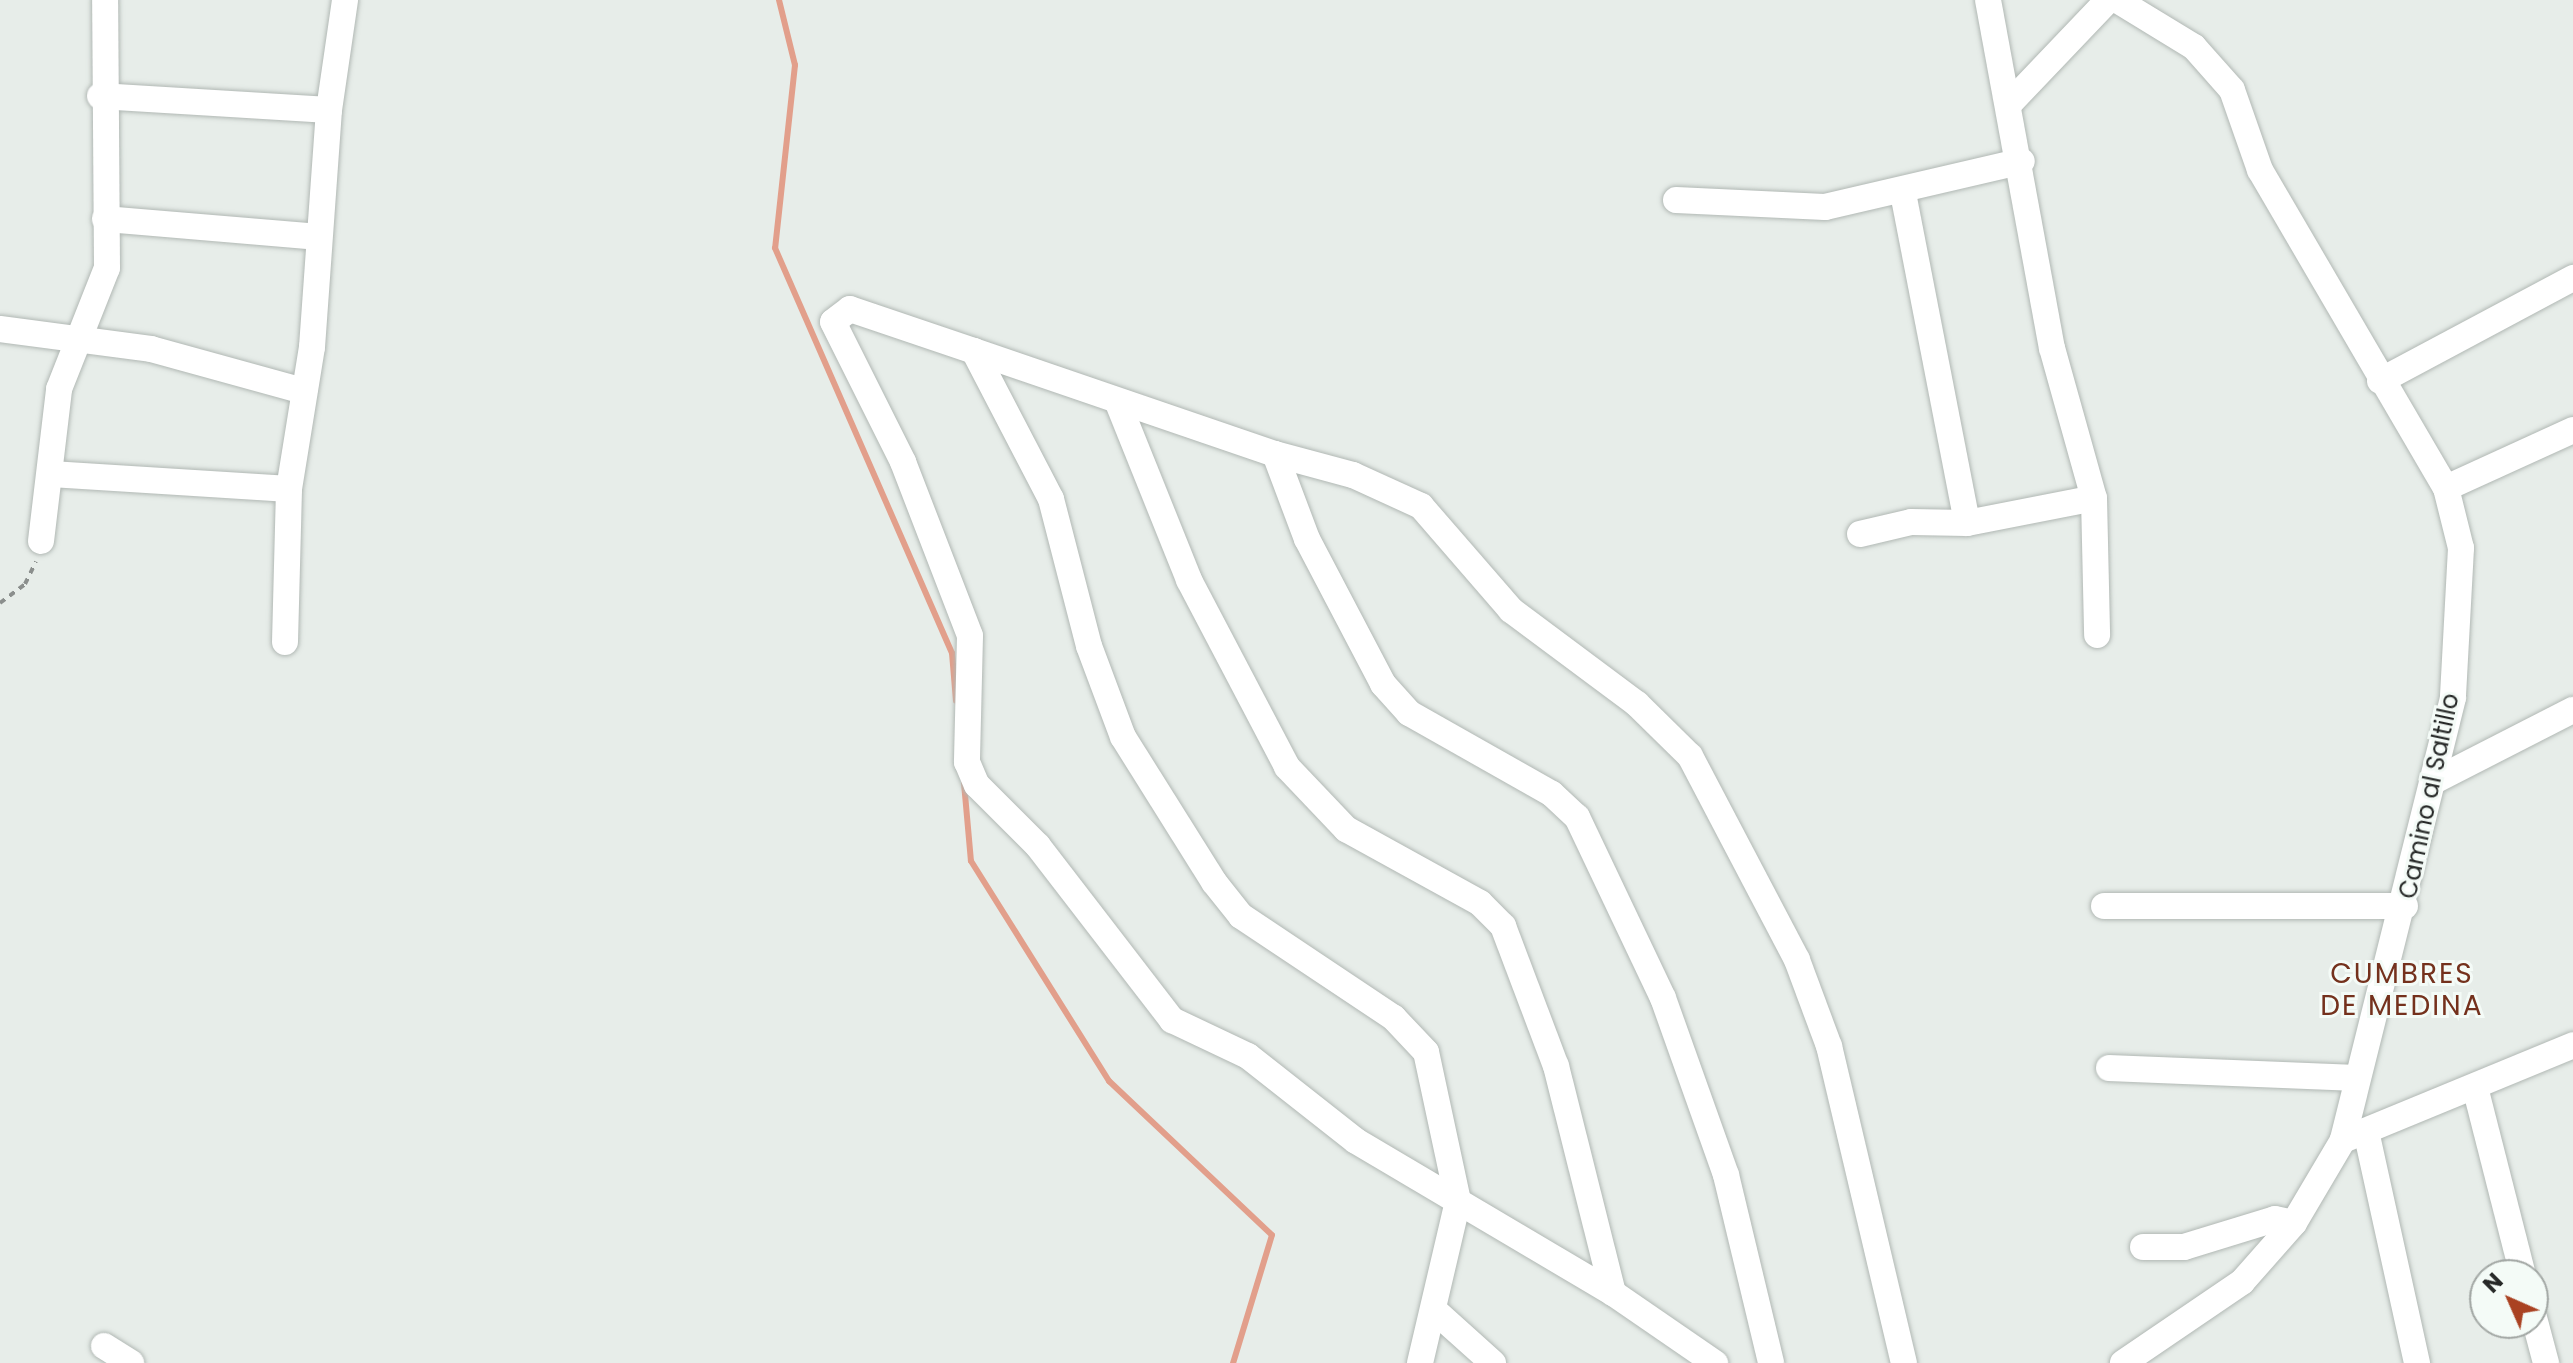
<!DOCTYPE html>
<html>
<head>
<meta charset="utf-8">
<style>
	body { margin:0 }
	#map { position:relative; width:2573px; height:1363px; overflow:hidden; background:#e7ede9; font-family:Poppins,sans-serif }
	div>[style] { position:absolute }
	[style*='--x'] { left:calc(var(--x)*1px); top:calc(var(--y)*1px); width:calc(var(--w)*1px); rotate:calc(var(--a)*1deg) }
	.stream>* { height:6px; margin:-3px; padding:0 3px; transform-origin:3px; border-radius:3px; background:#e29f8b }
	.path>* { height:4px; margin-top:-2px; transform-origin:0; background:repeating-linear-gradient(90deg,#8b8f8d 0 6px,transparent 0 12px) }
	.roads { filter:drop-shadow(0 0 2px #b1b8b4) drop-shadow(0 0 2px #b1b8b4) }
	.minor>* { height:26px; margin:-13px; padding:0 13px; transform-origin:13px; border-radius:13px; background:#fff }
	span { translate:-50% -50%; white-space:nowrap; text-align:center; line-height:1.15; -webkit-text-stroke:6px #f4fbf7; paint-order:stroke }
	.street-label { font-size:24px; color:#262827 }
	.quarter-label { font-size:28px; color:#74311d; letter-spacing:2px }
	.north { position:absolute; left:2469px; top:1259px; width:80px; height:80px; box-sizing:border-box; background:#f4fbf7; border:2px solid #a2a7a4; border-radius:50%; rotate:315deg; font-size:22px; font-weight:700; line-height:32px; text-align:center; color:#262827 }
	.north::after { content:''; display:block; margin:auto; width:28px; height:36px; background:#aa4222; clip-path:polygon(50% 0,100% 100%,50% 72%,0 100%) }
</style>
</head>
<body>
<div id="map">
	<div class="stream">
		<i style="--x:779;--y:0;--w:67;--a:76.2"></i>
		<i style="--x:795;--y:65;--w:184;--a:96.2"></i>
		<i style="--x:775;--y:248;--w:442;--a:66.4"></i>
		<i style="--x:952;--y:653;--w:48;--a:85.2"></i>
		<i style="--x:964;--y:783;--w:78;--a:84.9"></i>
		<i style="--x:971;--y:861;--w:260;--a:57.9"></i>
		<i style="--x:1109;--y:1081;--w:224;--a:43.4"></i>
		<i style="--x:1272;--y:1235;--w:134;--a:106.9"></i>
	</div>
	<div class="path">
		<i style="--x:0;--y:603;--w:31;--a:-37"></i>
		<i style="--x:25;--y:584;--w:25;--a:-64"></i>
	</div>
	<div class="roads">
		<div class="minor">
			<i style="--x:1988;--y:0;--w:354;--a:79.6"></i>
			<i style="--x:2052;--y:348;--w:156;--a:74.4"></i>
			<i style="--x:2094;--y:498;--w:137;--a:88.7"></i>
			<i style="--x:2117;--y:0;--w:90;--a:31.4"></i>
			<i style="--x:2194;--y:47;--w:57;--a:48.5"></i>
			<i style="--x:2232;--y:90;--w:85;--a:70.7"></i>
			<i style="--x:2260;--y:170;--w:368;--a:59.7"></i>
			<i style="--x:2446;--y:488;--w:62;--a:76"></i>
			<i style="--x:2461;--y:548;--w:150;--a:93.1"></i>
			<i style="--x:2453;--y:698;--w:455;--a:104"></i>
			<i style="--x:2343;--y:1140;--w:96;--a:120.6"></i>
			<i style="--x:2294;--y:1223;--w:79;--a:131.4"></i>
			<i style="--x:2242;--y:1282;--w:144;--a:145.8"></i>
			<i style="--x:100;--y:96;--w:229;--a:3.5"></i>
			<i style="--x:2010;--y:103;--w:142;--a:-46.4"></i>
			<i style="--x:1903;--y:193;--w:336;--a:79"></i>
			<i style="--x:1676;--y:200;--w:149;--a:2.7"></i>
			<i style="--x:1825;--y:207;--w:202;--a:-13.1"></i>
			<i style="--x:105;--y:219;--w:214;--a:4.8"></i>
			<i style="--x:0;--y:329;--w:152;--a:7.5"></i>
			<i style="--x:151;--y:349;--w:159;--a:15.4"></i>
			<i style="--x:974;--y:351;--w:131;--a:-161.3"></i>
			<i style="--x:850;--y:309;--w:21;--a:143"></i>
			<i style="--x:833;--y:322;--w:157;--a:63.4"></i>
			<i style="--x:903;--y:462;--w:186;--a:68.9"></i>
			<i style="--x:970;--y:636;--w:126;--a:91.4"></i>
			<i style="--x:967;--y:762;--w:25;--a:67"></i>
			<i style="--x:977;--y:785;--w:86;--a:45"></i>
			<i style="--x:1038;--y:846;--w:220;--a:52.4"></i>
			<i style="--x:1172;--y:1020;--w:84;--a:25.3"></i>
			<i style="--x:1248;--y:1056;--w:137;--a:38.2"></i>
			<i style="--x:1356;--y:1141;--w:299;--a:30.6"></i>
			<i style="--x:1613;--y:1293;--w:124;--a:34.5"></i>
			<i style="--x:2380;--y:381;--w:219;--a:-28.1"></i>
			<i style="--x:1118;--y:403;--w:191;--a:68.1"></i>
			<i style="--x:1189;--y:580;--w:211;--a:62.3"></i>
			<i style="--x:1287;--y:767;--w:86;--a:46.4"></i>
			<i style="--x:1346;--y:829;--w:153;--a:28.9"></i>
			<i style="--x:1480;--y:903;--w:33;--a:45"></i>
			<i style="--x:1503;--y:926;--w:150;--a:69.3"></i>
			<i style="--x:1556;--y:1066;--w:234;--a:75.9"></i>
			<i style="--x:1275;--y:454;--w:81;--a:15.1"></i>
			<i style="--x:1353;--y:475;--w:75;--a:24.5"></i>
			<i style="--x:1421;--y:506;--w:138;--a:49.1"></i>
			<i style="--x:1511;--y:610;--w:157;--a:36.7"></i>
			<i style="--x:1637;--y:704;--w:74;--a:44.5"></i>
			<i style="--x:1690;--y:756;--w:230;--a:62.3"></i>
			<i style="--x:1797;--y:960;--w:92;--a:69.6"></i>
			<i style="--x:1829;--y:1046;--w:326;--a:76.7"></i>
			<i style="--x:52;--y:474;--w:237;--a:3.6"></i>
			<i style="--x:2446;--y:488;--w:140;--a:-24.5"></i>
			<i style="--x:1860;--y:534;--w:52;--a:-13.2"></i>
			<i style="--x:1911;--y:522;--w:56;--a:1"></i>
			<i style="--x:1967;--y:523;--w:129;--a:-11.1"></i>
			<i style="--x:41;--y:541;--w:153;--a:-83.2"></i>
			<i style="--x:59;--y:389;--w:130;--a:-68.4"></i>
			<i style="--x:107;--y:268;--w:268;--a:-90.4"></i>
			<i style="--x:285;--y:642;--w:153;--a:-88.5"></i>
			<i style="--x:289;--y:489;--w:144;--a:-80.8"></i>
			<i style="--x:312;--y:347;--w:238;--a:-85.9"></i>
			<i style="--x:329;--y:110;--w:111;--a:-81.7"></i>
			<i style="--x:2436;--y:780;--w:154;--a:-27.1"></i>
			<i style="--x:2104;--y:906;--w:301;--a:0"></i>
			<i style="--x:2109;--y:1068;--w:248;--a:2.3"></i>
			<i style="--x:2475;--y:1087;--w:194;--a:75.7"></i>
			<i style="--x:2366;--y:1131;--w:238;--a:77.6"></i>
			<i style="--x:2343;--y:1140;--w:249;--a:-22.4"></i>
			<i style="--x:2143;--y:1247;--w:41;--a:0"></i>
			<i style="--x:2184;--y:1247;--w:95;--a:-17.1"></i>
			<i style="--x:2275;--y:1219;--w:19;--a:12"></i>
			<i style="--x:1435;--y:1311;--w:78;--a:41.9"></i>
			<i style="--x:2533;--y:1314;--w:51;--a:75.1"></i>
			<i style="--x:104;--y:1346;--w:32;--a:32"></i>
			<i style="--x:1420;--y:1363;--w:166;--a:-76.8"></i>
			<i style="--x:1458;--y:1201;--w:152;--a:-102.1"></i>
			<i style="--x:1426;--y:1052;--w:47;--a:-133.3"></i>
			<i style="--x:1394;--y:1018;--w:184;--a:-146.3"></i>
			<i style="--x:1241;--y:916;--w:43;--a:-128.5"></i>
			<i style="--x:1214;--y:882;--w:171;--a:-122.1"></i>
			<i style="--x:1123;--y:737;--w:97;--a:-110.5"></i>
			<i style="--x:1089;--y:646;--w:152;--a:-104.5"></i>
			<i style="--x:1051;--y:499;--w:167;--a:-117.5"></i>
			<i style="--x:974;--y:351;--w:318;--a:18.9"></i>
			<i style="--x:1275;--y:454;--w:91;--a:69.4"></i>
			<i style="--x:1307;--y:539;--w:164;--a:62.3"></i>
			<i style="--x:1383;--y:684;--w:39;--a:48"></i>
			<i style="--x:1409;--y:713;--w:164;--a:29.5"></i>
			<i style="--x:1552;--y:794;--w:34;--a:43"></i>
			<i style="--x:1577;--y:817;--w:200;--a:64.6"></i>
			<i style="--x:1663;--y:998;--w:188;--a:70.4"></i>
			<i style="--x:1726;--y:1175;--w:193;--a:76.5"></i>
		</div>
	</div>
	<div class="street-label">
		<span style="left:2429px;top:796px;rotate:-78deg">Camino al Saltillo</span>
	</div>
	<div class="quarter-label">
		<span style="left:2402px;top:990px">CUMBRES<br>DE MEDINA</span>
	</div>
	<div class="north">N</div>
</div>
</body>
</html>
